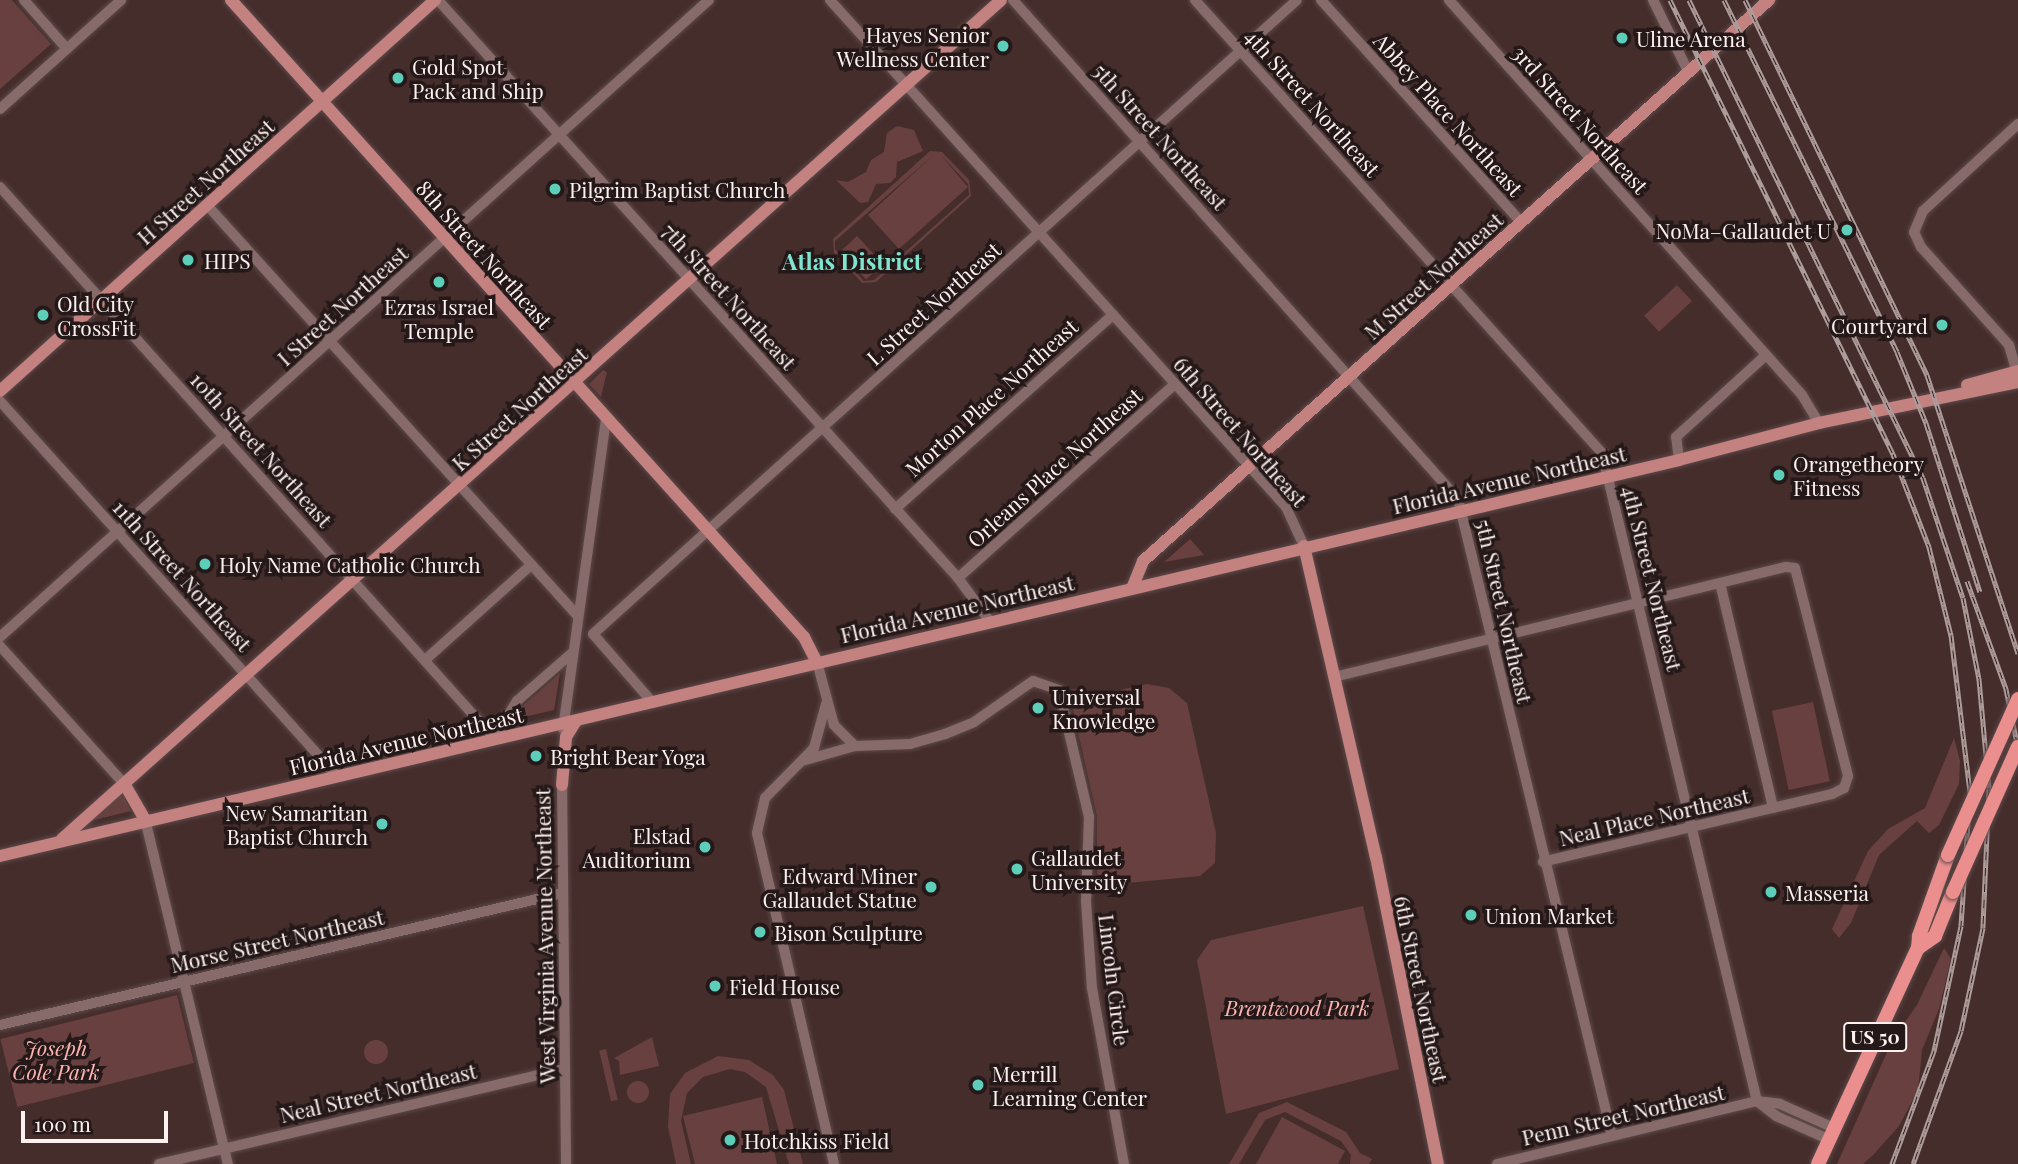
<!DOCTYPE html>
<html>
<head>
<meta charset="utf-8">
<style>
	body { margin:0 }
	#map { position:relative; width:2018px; height:1164px; overflow:hidden; background:#452d2c; font-family:"Playfair Display",serif }
	div>[style] { position:absolute }
	[style*='--x'] { left:calc(var(--x)*1px); top:calc(var(--y)*1px); width:calc(var(--w)*1px); rotate:calc(var(--a)*1deg) }
	.green>* { inset:0; background:#68403f; transform-origin:0 0 }
	.round { border-radius:50% }
	.roads { filter:drop-shadow(0 0 2px #5d4a49) drop-shadow(0 0 2px #5d4a49) }
	.minor>* { height:10px; margin:-5px; padding:0 5px; transform-origin:5px; border-radius:5px; background:#876b6a }
	.major>* { height:12px; margin:-6px; padding:0 6px; transform-origin:6px; border-radius:6px; background:#c38180 }
	.highway>* { height:14px; margin:-7px; padding:0 7px; transform-origin:7px; border-radius:7px; background:#eb8f8e }
	.rail>* { height:5px; margin-top:-2.5px; transform-origin:0; background:repeating-linear-gradient(90deg,#241918 0 8px,#ae9c9b 0 16px); box-sizing:border-box; border-block:2px solid #ae9c9b }
	.bridges { filter:drop-shadow(0 0 2px #5d4a49) drop-shadow(0 0 2px #5d4a49) }
	.highway-bridge>* { height:14px; margin:-7px; padding:0 7px; transform-origin:7px; border-radius:7px; background:#eb8f8e }
	.dots>* { width:19px; height:19px; translate:-50% -50%; box-sizing:border-box; border:4px solid #241918; border-radius:50% }
	span { translate:-50% -50%; white-space:nowrap; text-align:center; line-height:1.15; -webkit-text-stroke:7px #241918; paint-order:stroke }
	.shield-label span { padding:2px 5px; background:#241918; border:2px solid; border-radius:5px; -webkit-text-stroke-width:0 }
	.shield-label { font-size:19px; color:#fdf0ef; font-weight:700 }
	.poi-label { font-size:21px; color:#fdf0ef }
	.right { translate:-100% -50%; text-align:right }
	.left { translate:0 -50%; text-align:left }
	.street-label { font-size:21px; color:#fdf0ef }
	.park-label { font-size:21px; color:#feb4b1; font-style:italic }
	.neighbourhood-label { font-size:23px; color:#7fe4d0; font-weight:700 }
	.scale { position:absolute; left:21px; top:1111px; width:147px; height:32px; box-sizing:border-box; border:4px solid #fdf0ef; border-top:0; padding-left:9px; font-size:21px; line-height:24px; white-space:nowrap; color:#fdf0ef; -webkit-text-stroke:5px #241918; paint-order:stroke }
</style>
</head>
<body>
<div id="map">
	<div class="green">
		<i style="clip-path:polygon(0 0,12px 0,51px 44px,0 89px)"></i>
		<i style="clip-path:polygon(897px 126px,914px 130px,923px 151px,897px 162px,896px 177px,890px 183px,876px 184px,868px 202px,860px 203px,836px 180px,848px 182px,866px 172px,871px 160px,884px 152px,887px 133px)"></i>
		<i style="clip-path:polygon(evenodd,930px 151px,942px 152px,969px 180px,971px 196px,876px 282px,862px 283px,834px 253px,833px 239px,930px 151px,936px 153px,868px 215px,899px 249px,968px 187px,939px 153px,968px 184px,969px 195px,874px 280px,864px 281px,835px 249px,835px 241px,936px 153px)"></i>
		<i style="left:857px;top:236px;width:38px;height:23px;rotate:47deg"></i>
		<i style="left:1677px;top:285px;width:22px;height:45px;rotate:47deg"></i>
		<i style="clip-path:polygon(603px 370px,607px 372px,601px 397px,589px 384px)"></i>
		<i style="clip-path:polygon(1190px 539px,1204px 555px,1164px 562px)"></i>
		<i style="clip-path:polygon(560px 673px,554px 710px,515px 719px,516px 712px)"></i>
		<i style="clip-path:polygon(1147px 684px,1169px 688px,1187px 703px,1216px 833px,1215px 863px,1200px 876px,1117px 884px,1097px 874px,1097px 816px,1069px 693px,1072px 689px,1111px 692px)"></i>
		<i style="left:1813px;top:702px;width:81px;height:42px;rotate:78deg"></i>
		<i style="clip-path:polygon(1954px 738px,1960px 761px,1959px 784px,1939px 825px,1929px 833px,1917px 821px,1879px 855px,1851px 923px,1839px 938px,1832px 929px,1868px 851px,1888px 829px,1925px 808px)"></i>
		<i style="clip-path:polygon(122px 793px,131px 811px,90px 821px)"></i>
		<i style="clip-path:polygon(1363px 906px,1399px 1069px,1226px 1114px,1197px 960px,1211px 940px)"></i>
		<i style="clip-path:polygon(1944px 948px,1951px 959px,1939px 1009px,1922px 1050px,1918px 1090px,1899px 1126px,1874px 1154px,1863px 1164px,1837px 1164px,1893px 1039px,1917px 1005px)"></i>
		<i style="left:177px;top:995px;width:70px;height:182px;rotate:76deg"></i>
		<i style="clip-path:polygon(652px 1037px,659px 1066px,620px 1075px,619px 1061px,614px 1058px)"></i>
		<i class="round" style="left:364px;top:1040px;width:24px;height:24px"></i>
		<i style="left:606px;top:1049px;width:52px;height:7px;rotate:77deg"></i>
		<i style="clip-path:polygon(718px 1056px,749px 1060px,773px 1075px,784px 1090px,803px 1164px,789px 1164px,766px 1087px,745px 1072px,730px 1069px,703px 1077px,687px 1093px,681px 1121px,691px 1164px,676px 1164px,668px 1127px,670px 1094px,685px 1073px)"></i>
		<i class="round" style="left:627px;top:1081px;width:22px;height:22px"></i>
		<i style="clip-path:polygon(762px 1097px,777px 1164px,695px 1164px,683px 1116px)"></i>
		<i style="clip-path:polygon(1287px 1102px,1346px 1132px,1360px 1153px,1372px 1159px,1369px 1164px,1350px 1164px,1351px 1155px,1341px 1141px,1285px 1112px,1265px 1120px,1239px 1164px,1229px 1164px,1259px 1113px)"></i>
		<i style="clip-path:polygon(1282px 1117px,1345px 1151px,1338px 1164px,1256px 1164px)"></i>
	</div>
	<div class="roads">
		<div class="minor">
			<i style="--x:24;--y:0;--w:65;--a:48.7"></i>
			<i style="--x:438;--y:0;--w:777;--a:48.02"></i>
			<i style="--x:958;--y:578;--w:52;--a:53.6"></i>
			<i style="--x:830;--y:0;--w:682;--a:48.03"></i>
			<i style="--x:1286;--y:507;--w:43;--a:65.2"></i>
			<i style="--x:1013;--y:0;--w:669;--a:48.27"></i>
			<i style="--x:1458;--y:499;--w:655;--a:76.41"></i>
			<i style="--x:1195;--y:0;--w:609;--a:48.06"></i>
			<i style="--x:1602;--y:453;--w:666;--a:76.55"></i>
			<i style="--x:1757;--y:1101;--w:24;--a:38"></i>
			<i style="--x:1776;--y:1116;--w:57;--a:23.9"></i>
			<i style="--x:1321;--y:0;--w:299;--a:48"></i>
			<i style="--x:1449;--y:0;--w:530;--a:48.21"></i>
			<i style="--x:1802;--y:395;--w:33;--a:59"></i>
			<i style="--x:1653;--y:0;--w:79;--a:63.8"></i>
			<i style="--x:0;--y:109;--w:163;--a:-42"></i>
			<i style="--x:2018;--y:124;--w:129;--a:137.5"></i>
			<i style="--x:1923;--y:211;--w:23;--a:113"></i>
			<i style="--x:1914;--y:232;--w:17;--a:65"></i>
			<i style="--x:1921;--y:247;--w:132;--a:48.1"></i>
			<i style="--x:2009;--y:345;--w:32;--a:74"></i>
			<i style="--x:0;--y:187;--w:740;--a:48.12"></i>
			<i style="--x:494;--y:738;--w:44;--a:-58.1"></i>
			<i style="--x:517;--y:701;--w:73;--a:-41.1"></i>
			<i style="--x:207;--y:205;--w:552;--a:47.94"></i>
			<i style="--x:0;--y:401;--w:504;--a:48.06"></i>
			<i style="--x:1679;--y:460;--w:23;--a:-97"></i>
			<i style="--x:1676;--y:437;--w:122;--a:-42.3"></i>
			<i style="--x:895;--y:509;--w:292;--a:-41.7"></i>
			<i style="--x:958;--y:578;--w:291;--a:-41.8"></i>
			<i style="--x:1720;--y:583;--w:231;--a:76.7"></i>
			<i style="--x:0;--y:637;--w:953;--a:-41.94"></i>
			<i style="--x:0;--y:646;--w:187;--a:48"></i>
			<i style="--x:425;--y:660;--w:142;--a:-41.9"></i>
			<i style="--x:817;--y:662;--w:65;--a:74.9"></i>
			<i style="--x:834;--y:725;--w:30;--a:45"></i>
			<i style="--x:1334;--y:677;--w:465;--a:-13.7"></i>
			<i style="--x:1786;--y:567;--w:9;--a:6"></i>
			<i style="--x:1795;--y:568;--w:215;--a:75.7"></i>
			<i style="--x:1848;--y:776;--w:13;--a:108"></i>
			<i style="--x:1844;--y:788;--w:13;--a:153"></i>
			<i style="--x:1832;--y:794;--w:297;--a:166.8"></i>
			<i style="--x:653;--y:703;--w:91;--a:-131"></i>
			<i style="--x:593;--y:634;--w:947;--a:-42.01"></i>
			<i style="--x:826;--y:704;--w:46;--a:105.3"></i>
			<i style="--x:814;--y:748;--w:70;--a:134.4"></i>
			<i style="--x:765;--y:798;--w:36;--a:103"></i>
			<i style="--x:757;--y:833;--w:340;--a:76.9"></i>
			<i style="--x:563;--y:729;--w:314;--a:-82.1"></i>
			<i style="--x:802;--y:761;--w:55;--a:-15.8"></i>
			<i style="--x:855;--y:746;--w:55;--a:-2.1"></i>
			<i style="--x:910;--y:744;--w:36;--a:-16"></i>
			<i style="--x:945;--y:734;--w:31;--a:-22"></i>
			<i style="--x:974;--y:722;--w:72;--a:-34.8"></i>
			<i style="--x:1033;--y:681;--w:28;--a:19"></i>
			<i style="--x:1059;--y:690;--w:130;--a:76.7"></i>
			<i style="--x:1089;--y:817;--w:84;--a:92"></i>
			<i style="--x:1086;--y:901;--w:87;--a:86.1"></i>
			<i style="--x:1092;--y:988;--w:179;--a:79.7"></i>
			<i style="--x:562;--y:779;--w:385;--a:89.4"></i>
			<i style="--x:145;--y:819;--w:355;--a:76.5"></i>
			<i style="--x:0;--y:1025;--w:578;--a:-13.2"></i>
			<i style="--x:159;--y:1164;--w:416;--a:-13.2"></i>
			<i style="--x:1497;--y:1164;--w:268;--a:-13.6"></i>
			<i style="--x:1757;--y:1101;--w:23;--a:7"></i>
			<i style="--x:1780;--y:1104;--w:59;--a:24"></i>
		</div>
		<div class="major">
			<i style="--x:231;--y:0;--w:857;--a:48.03"></i>
			<i style="--x:804;--y:637;--w:28;--a:63"></i>
			<i style="--x:1967;--y:385;--w:53;--a:-15.4"></i>
			<i style="--x:0;--y:391;--w:585;--a:-41.95"></i>
			<i style="--x:1304;--y:546;--w:319;--a:77"></i>
			<i style="--x:1376;--y:857;--w:313;--a:78.6"></i>
			<i style="--x:1133;--y:586;--w:27;--a:-68"></i>
			<i style="--x:1143;--y:561;--w:841;--a:-41.87"></i>
			<i style="--x:125;--y:785;--w:39;--a:60"></i>
			<i style="--x:562;--y:785;--w:48;--a:-85.2"></i>
			<i style="--x:566;--y:737;--w:19;--a:-58"></i>
			<i style="--x:62;--y:839;--w:1259;--a:-41.78"></i>
			<i style="--x:0;--y:856;--w:1725;--a:-13.27"></i>
			<i style="--x:1679;--y:460;--w:145;--a:-14.8"></i>
			<i style="--x:1819;--y:423;--w:203;--a:-11.6"></i>
		</div>
		<div class="highway">
			<i style="--x:1918;--y:948;--w:21;--a:-35"></i>
			<i style="--x:1935;--y:936;--w:48;--a:-67.8"></i>
			<i style="--x:1818;--y:1164;--w:238;--a:-65.2"></i>
			<i style="--x:1918;--y:948;--w:12;--a:-85"></i>
			<i style="--x:1919;--y:936;--w:86;--a:-70.3"></i>
		</div>
	</div>
	<div class="rail">
		<i style="--x:1670;--y:0;--w:506;--a:63.84"></i>
		<i style="--x:1893;--y:454;--w:100;--a:68.8"></i>
		<i style="--x:1929;--y:547;--w:91;--a:76"></i>
		<i style="--x:1951;--y:635;--w:159;--a:83.1"></i>
		<i style="--x:1970;--y:793;--w:133;--a:93.9"></i>
		<i style="--x:1961;--y:926;--w:128;--a:102.2"></i>
		<i style="--x:1934;--y:1051;--w:121;--a:110.4"></i>
		<i style="--x:1689;--y:0;--w:532;--a:63.92"></i>
		<i style="--x:1923;--y:478;--w:126;--a:71.6"></i>
		<i style="--x:1963;--y:598;--w:83;--a:78.8"></i>
		<i style="--x:1979;--y:679;--w:109;--a:84.8"></i>
		<i style="--x:1989;--y:788;--w:140;--a:92.5"></i>
		<i style="--x:1983;--y:928;--w:105;--a:102.1"></i>
		<i style="--x:1961;--y:1031;--w:141;--a:109.8"></i>
		<i style="--x:1724;--y:0;--w:392;--a:63.8"></i>
		<i style="--x:1897;--y:352;--w:77;--a:67.8"></i>
		<i style="--x:1926;--y:423;--w:177;--a:72.3"></i>
		<i style="--x:1745;--y:0;--w:417;--a:64.1"></i>
		<i style="--x:1927;--y:375;--w:293;--a:71.9"></i>
		<i style="--x:1967;--y:581;--w:115;--a:70.1"></i>
		<i style="--x:2006;--y:689;--w:60;--a:78.5"></i>
	</div>
	<div class="bridges">
		<div class="highway-bridge">
			<i style="--x:1948;--y:855;--w:171;--a:-65.8"></i>
			<i style="--x:1953;--y:892;--w:159;--a:-65.9"></i>
		</div>
	</div>
	<div class="dots">
		<i style="left:1622px;top:38px;background:#5dceb9"></i>
		<i style="left:1003px;top:46px;background:#5dceb9"></i>
		<i style="left:398px;top:78px;background:#5dceb9"></i>
		<i style="left:555px;top:189px;background:#5dceb9"></i>
		<i style="left:1847px;top:230px;background:#5dceb9"></i>
		<i style="left:188px;top:260px;background:#5dceb9"></i>
		<i style="left:439px;top:282px;background:#5dceb9"></i>
		<i style="left:43px;top:315px;background:#5dceb9"></i>
		<i style="left:1942px;top:325px;background:#5dceb9"></i>
		<i style="left:1779px;top:475px;background:#5dceb9"></i>
		<i style="left:205px;top:564px;background:#5dceb9"></i>
		<i style="left:1038px;top:708px;background:#5dceb9"></i>
		<i style="left:536px;top:756px;background:#5dceb9"></i>
		<i style="left:382px;top:824px;background:#5dceb9"></i>
		<i style="left:705px;top:847px;background:#5dceb9"></i>
		<i style="left:1017px;top:869px;background:#5dceb9"></i>
		<i style="left:931px;top:887px;background:#5dceb9"></i>
		<i style="left:1771px;top:892px;background:#5dceb9"></i>
		<i style="left:1471px;top:915px;background:#5dceb9"></i>
		<i style="left:760px;top:932px;background:#5dceb9"></i>
		<i style="left:715px;top:986px;background:#5dceb9"></i>
		<i style="left:978px;top:1085px;background:#5dceb9"></i>
		<i style="left:730px;top:1140px;background:#5dceb9"></i>
	</div>
	<div class="shield-label">
		<span style="left:1875px;top:1037px">US 50</span>
	</div>
	<div class="poi-label">
		<span class="right" style="left:989px;top:46px">Hayes Senior<br>Wellness Center</span>
		<span class="left" style="left:1636px;top:38px">Uline Arena</span>
		<span class="left" style="left:412px;top:78px">Gold Spot<br>Pack and Ship</span>
		<span class="left" style="left:569px;top:189px">Pilgrim Baptist Church</span>
		<span class="right" style="left:1831px;top:230px">NoMa–Gallaudet U</span>
		<span class="left" style="left:204px;top:260px">HIPS</span>
		<span class="left" style="left:57px;top:315px">Old City<br>CrossFit</span>
		<span style="left:439px;top:318px">Ezras Israel<br>Temple</span>
		<span class="right" style="left:1928px;top:325px">Courtyard</span>
		<span class="left" style="left:1793px;top:475px">Orangetheory<br>Fitness</span>
		<span class="left" style="left:219px;top:564px">Holy Name Catholic Church</span>
		<span class="left" style="left:1052px;top:708px">Universal<br>Knowledge</span>
		<span class="left" style="left:550px;top:756px">Bright Bear Yoga</span>
		<span class="right" style="left:368px;top:824px">New Samaritan<br>Baptist Church</span>
		<span class="right" style="left:691px;top:847px">Elstad<br>Auditorium</span>
		<span class="left" style="left:1031px;top:869px">Gallaudet<br>University</span>
		<span class="right" style="left:917px;top:887px">Edward Miner<br>Gallaudet Statue</span>
		<span class="left" style="left:1785px;top:892px">Masseria</span>
		<span class="left" style="left:1485px;top:915px">Union Market</span>
		<span class="left" style="left:774px;top:932px">Bison Sculpture</span>
		<span class="left" style="left:729px;top:986px">Field House</span>
		<span class="left" style="left:992px;top:1085px">Merrill<br>Learning Center</span>
		<span class="left" style="left:744px;top:1140px">Hotchkiss Field</span>
	</div>
	<div class="street-label">
		<span style="left:1313px;top:102px;rotate:48deg">4th Street Northeast</span>
		<span style="left:1449px;top:114px;rotate:48deg">Abbey Place Northeast</span>
		<span style="left:1581px;top:119px;rotate:48deg">3rd Street Northeast</span>
		<span style="left:1161px;top:136px;rotate:48deg">5th Street Northeast</span>
		<span style="left:205px;top:181px;rotate:-42deg">H Street Northeast</span>
		<span style="left:485px;top:254px;rotate:48deg">8th Street Northeast</span>
		<span style="left:1433px;top:275px;rotate:-42deg">M Street Northeast</span>
		<span style="left:730px;top:296px;rotate:48deg">7th Street Northeast</span>
		<span style="left:933px;top:303px;rotate:-42deg">L Street Northeast</span>
		<span style="left:342px;top:305px;rotate:-42deg">I Street Northeast</span>
		<span style="left:991px;top:397px;rotate:-42deg">Morton Place Northeast</span>
		<span style="left:519px;top:408px;rotate:-42deg">K Street Northeast</span>
		<span style="left:1241px;top:431px;rotate:49deg">6th Street Northeast</span>
		<span style="left:262px;top:449px;rotate:48deg">10th Street Northeast</span>
		<span style="left:1054px;top:467px;rotate:-42deg">Orleans Place Northeast</span>
		<span style="left:1509px;top:479px;rotate:-13deg">Florida Avenue Northeast</span>
		<span style="left:183px;top:575px;rotate:48deg">11th Street Northeast</span>
		<span style="left:1653px;top:578px;rotate:76deg">4th Street Northeast</span>
		<span style="left:957px;top:608px;rotate:-13deg">Florida Avenue Northeast</span>
		<span style="left:1505px;top:611px;rotate:77deg">5th Street Northeast</span>
		<span style="left:406px;top:740px;rotate:-13deg">Florida Avenue Northeast</span>
		<span style="left:1654px;top:816px;rotate:-13deg">Neal Place Northeast</span>
		<span style="left:544px;top:936px;rotate:-91deg">West Virginia Avenue Northeast</span>
		<span style="left:277px;top:940px;rotate:-13deg">Morse Street Northeast</span>
		<span style="left:1115px;top:980px;rotate:83deg">Lincoln Circle</span>
		<span style="left:1422px;top:989px;rotate:78deg">6th Street Northeast</span>
		<span style="left:378px;top:1092px;rotate:-13deg">Neal Street Northeast</span>
		<span style="left:1623px;top:1114px;rotate:-13deg">Penn Street Northeast</span>
	</div>
	<div class="park-label">
		<span style="left:1297px;top:1007px">Brentwood Park</span>
		<span style="left:56px;top:1059px">Joseph<br>Cole Park</span>
	</div>
	<div class="neighbourhood-label">
		<span style="left:852px;top:261px">Atlas District</span>
	</div>
	<div class="scale">100 m</div>
</div>
</body>
</html>
